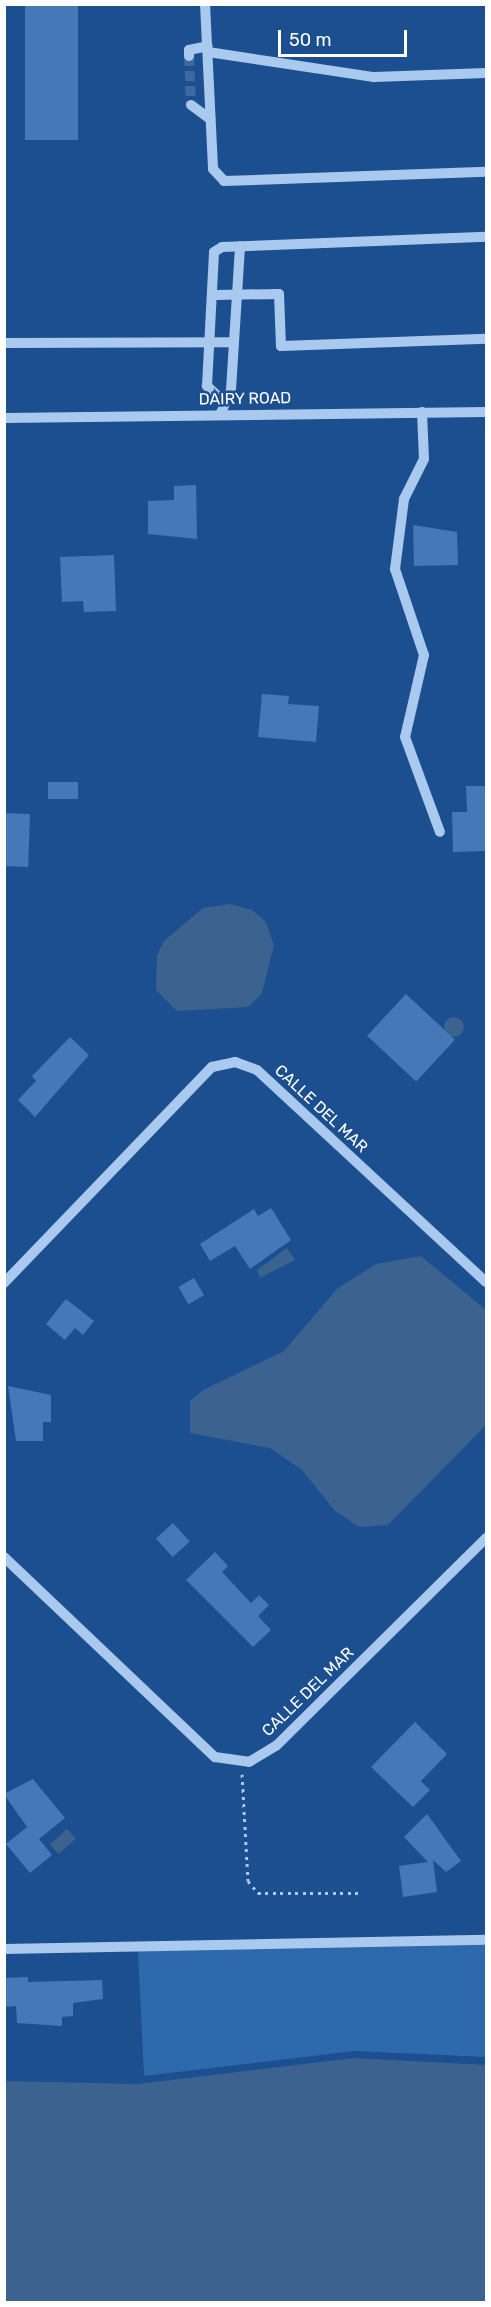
<!DOCTYPE html>
<html>
<head>
<meta charset="utf-8">
<style>
	body { margin:0 }
	#map { position:relative; width:491px; height:2307px; overflow:hidden; background:#1b4f8f; font-family:Rubik,sans-serif }
	div>[style] { position:absolute }
	[style*='--x'] { left:calc(var(--x)*1px); top:calc(var(--y)*1px); width:calc(var(--w)*1px); rotate:calc(var(--a)*1deg) }
	.green>* { inset:0; background:#2e69ad }
	.water>* { inset:0; background:#3c6290; transform-origin:0 0 }
	.round { border-radius:50% }
	.building>* { inset:0; background:#4478b7; transform-origin:0 0 }
	.minor-tunnel>* { height:10px; margin-top:-5px; transform-origin:0; background:repeating-linear-gradient(90deg,#3d69a0 0 10px,transparent 0 15px) }
	.path>* { height:3px; margin-top:-1.5px; transform-origin:0; background:repeating-linear-gradient(90deg,#a9c9ee 0 3px,transparent 0 7.5px) }
	.minor>* { height:10px; margin:-5px; padding:0 5px; transform-origin:5px; border-radius:5px; background:#a9c9ee }
	span { translate:-50% -50%; white-space:nowrap; text-align:center; line-height:1.15; -webkit-text-stroke:5px #1b4f8f; paint-order:stroke }
	.street-label { font-size:16px; color:#fff }
	.frame { position:absolute; inset:0; border:6px solid #fff; pointer-events:none }
	.scale { position:absolute; left:278px; top:30px; width:129px; height:27px; box-sizing:border-box; border:3px solid #fff; border-top:0; padding-left:8px; font-size:18px; line-height:21px; white-space:nowrap; color:#fff; -webkit-text-stroke:4px #1b4f8f; paint-order:stroke }
</style>
</head>
<body>
<div id="map">
	<div class="green">
		<i style="clip-path:polygon(486px 1942px,486px 2057px,354px 2051px,144px 2076px,138px 1951px)"></i>
	</div>
	<div class="water">
		<i style="clip-path:polygon(230px 904px,252px 910px,266px 922px,274px 945px,262px 993px,248px 1007px,177px 1011px,156px 990px,157px 955px,164px 941px,203px 908px)"></i>
		<i class="round" style="left:444px;top:1017px;width:20px;height:20px"></i>
		<i style="clip-path:polygon(287px 1248px,295px 1260px,260px 1278px,257px 1270px)"></i>
		<i style="clip-path:polygon(421px 1256px,486px 1310px,486px 1425px,388px 1525px,359px 1527px,335px 1511px,302px 1470px,270px 1448px,190px 1433px,190px 1401px,203px 1390px,284px 1351px,337px 1289px,376px 1264px)"></i>
		<i style="left:67px;top:1829px;width:13px;height:23px;rotate:48deg"></i>
		<i style="clip-path:polygon(354px 2058px,486px 2065px,486px 2302px,5px 2302px,5px 2081px,138px 2084px)"></i>
	</div>
	<div class="building">
		<i style="left:25px;top:4px;width:53px;height:136px"></i>
		<i style="clip-path:polygon(196px 485px,197px 539px,148px 534px,148px 501px,174px 500px,174px 486px)"></i>
		<i style="clip-path:polygon(413px 525px,457px 532px,458px 565px,414px 566px)"></i>
		<i style="clip-path:polygon(114px 555px,116px 611px,84px 612px,83px 601px,62px 602px,60px 557px)"></i>
		<i style="clip-path:polygon(262px 694px,289px 696px,288px 704px,319px 706px,316px 742px,258px 737px)"></i>
		<i style="left:48px;top:782px;width:30px;height:17px"></i>
		<i style="clip-path:polygon(466px 786px,486px 786px,486px 851px,453px 852px,452px 812px,467px 812px)"></i>
		<i style="left:4px;top:813px;width:26px;height:53px;rotate:2deg"></i>
		<i style="left:406px;top:994px;width:67px;height:57px;rotate:43deg"></i>
		<i style="clip-path:polygon(70px 1037px,89px 1055px,35px 1117px,18px 1100px,36px 1081px,32px 1076px)"></i>
		<i style="clip-path:polygon(271px 1208px,291px 1240px,250px 1269px,235px 1246px,210px 1261px,200px 1244px,254px 1209px,258px 1216px)"></i>
		<i style="left:194px;top:1278px;width:20px;height:18px;rotate:60deg"></i>
		<i style="clip-path:polygon(66px 1299px,94px 1321px,83px 1335px,75px 1328px,65px 1340px,46px 1324px)"></i>
		<i style="clip-path:polygon(8px 1386px,51px 1395px,51px 1422px,43px 1422px,43px 1441px,16px 1441px)"></i>
		<i style="left:173px;top:1523px;width:25px;height:23px;rotate:48deg"></i>
		<i style="clip-path:polygon(215px 1552px,228px 1566px,222px 1572px,251px 1603px,259px 1595px,269px 1605px,258px 1616px,271px 1630px,253px 1647px,186px 1580px)"></i>
		<i style="clip-path:polygon(415px 1722px,447px 1754px,421px 1781px,430px 1790px,413px 1807px,371px 1767px)"></i>
		<i style="clip-path:polygon(33px 1779px,65px 1818px,39px 1839px,52px 1855px,30px 1873px,6px 1844px,27px 1827px,4px 1794px)"></i>
		<i style="clip-path:polygon(427px 1814px,461px 1861px,446px 1872px,433px 1860px,437px 1892px,403px 1897px,399px 1866px,428px 1862px,404px 1837px)"></i>
		<i style="clip-path:polygon(28px 1977px,28px 1982px,102px 1980px,103px 1999px,73px 2003px,73px 2016px,62px 2017px,62px 2026px,17px 2023px,16px 2006px,4px 2007px,4px 1978px)"></i>
	</div>
	<div class="minor-tunnel">
		<i style="--x:189;--y:56;--w:49;--a:87.7"></i>
	</div>
	<div class="path">
		<i style="--x:242;--y:1774;--w:107;--a:86.8"></i>
		<i style="--x:248;--y:1881;--w:16;--a:50"></i>
		<i style="--x:258;--y:1893;--w:104;--a:0"></i>
	</div>
	<div class="minor">
		<i style="--x:205;--y:4;--w:165;--a:87.2"></i>
		<i style="--x:213;--y:169;--w:16;--a:47"></i>
		<i style="--x:224;--y:181;--w:262;--a:-2"></i>
		<i style="--x:208;--y:52;--w:168;--a:8.6"></i>
		<i style="--x:374;--y:77;--w:112;--a:-2"></i>
		<i style="--x:189;--y:56;--w:6;--a:-90"></i>
		<i style="--x:189;--y:50;--w:19;--a:-12"></i>
		<i style="--x:191;--y:105;--w:24;--a:36"></i>
		<i style="--x:215;--y:295;--w:64;--a:-0.9"></i>
		<i style="--x:279;--y:294;--w:52;--a:87.8"></i>
		<i style="--x:281;--y:346;--w:205;--a:-2"></i>
		<i style="--x:4;--y:343;--w:230;--a:-0.2"></i>
		<i style="--x:222;--y:400;--w:21;--a:-137"></i>
		<i style="--x:207;--y:386;--w:134;--a:-87"></i>
		<i style="--x:214;--y:252;--w:9;--a:-32"></i>
		<i style="--x:222;--y:247;--w:264;--a:-2.2"></i>
		<i style="--x:422;--y:412;--w:47;--a:87.6"></i>
		<i style="--x:424;--y:459;--w:45;--a:116.6"></i>
		<i style="--x:404;--y:499;--w:71;--a:97.3"></i>
		<i style="--x:395;--y:569;--w:91;--a:71.4"></i>
		<i style="--x:424;--y:655;--w:84;--a:103"></i>
		<i style="--x:405;--y:737;--w:101;--a:69.8"></i>
		<i style="--x:220;--y:415;--w:27;--a:-66"></i>
		<i style="--x:231;--y:390;--w:144;--a:-86.4"></i>
		<i style="--x:4;--y:418;--w:482;--a:-0.7"></i>
		<i style="--x:4;--y:1283;--w:300;--a:-46.1"></i>
		<i style="--x:212;--y:1067;--w:24;--a:-12"></i>
		<i style="--x:235;--y:1062;--w:23;--a:20"></i>
		<i style="--x:257;--y:1070;--w:312;--a:42.8"></i>
		<i style="--x:4;--y:1557;--w:291;--a:43.5"></i>
		<i style="--x:215;--y:1757;--w:34;--a:8"></i>
		<i style="--x:249;--y:1762;--w:31;--a:-31"></i>
		<i style="--x:276;--y:1746;--w:296;--a:-44.7"></i>
		<i style="--x:4;--y:1949;--w:482;--a:-1.1"></i>
	</div>
	<div class="street-label">
		<span style="left:245px;top:399px;rotate:-1deg">DAIRY ROAD</span>
		<span style="left:321px;top:1109px;rotate:43deg">CALLE DEL MAR</span>
		<span style="left:308px;top:1692px;rotate:-44deg">CALLE DEL MAR</span>
	</div>
	<div class="frame"></div>
	<div class="scale">50 m</div>
</div>
</body>
</html>
